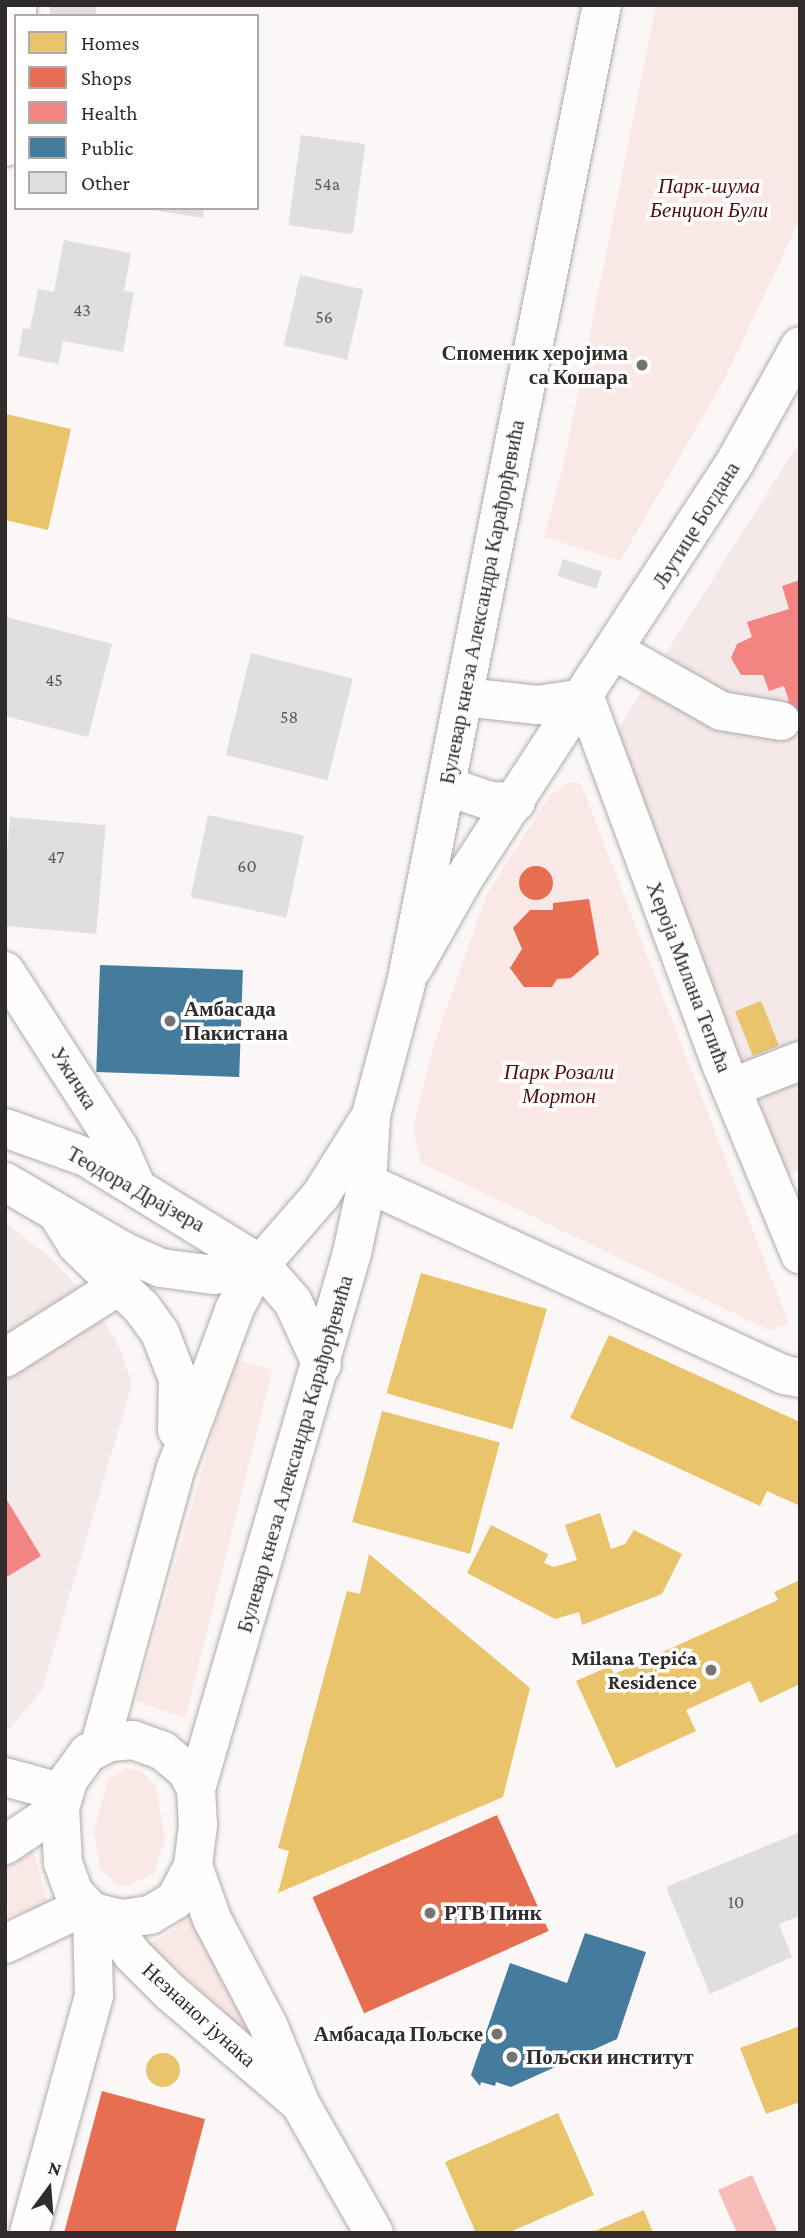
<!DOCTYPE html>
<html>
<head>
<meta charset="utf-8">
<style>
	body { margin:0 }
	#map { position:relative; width:805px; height:2238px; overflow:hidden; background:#fcf7f7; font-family:"Crimson Pro",serif }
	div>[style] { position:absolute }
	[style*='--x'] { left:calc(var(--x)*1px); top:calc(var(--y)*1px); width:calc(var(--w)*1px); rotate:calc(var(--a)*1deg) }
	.built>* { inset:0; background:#f5e8e8 }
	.green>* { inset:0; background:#fae8e6 }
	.water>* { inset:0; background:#f8bdb9 }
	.homes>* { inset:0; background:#e9c46a; transform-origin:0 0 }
	.round { border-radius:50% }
	.shops>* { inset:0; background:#e76f51; transform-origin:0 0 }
	.health>* { inset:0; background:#f28482 }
	.public>* { inset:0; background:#457b9d; transform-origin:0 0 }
	.building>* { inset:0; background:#e0dedf; transform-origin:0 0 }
	.roads { filter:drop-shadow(0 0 2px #afabab) drop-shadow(0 0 2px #afabab) }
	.minor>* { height:38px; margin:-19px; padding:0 19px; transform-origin:19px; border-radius:19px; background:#fffefe }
	.major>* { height:38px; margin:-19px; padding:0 19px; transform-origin:19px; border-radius:19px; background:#fffefe }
	.dots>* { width:19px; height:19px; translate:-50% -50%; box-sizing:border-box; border:4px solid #fff; border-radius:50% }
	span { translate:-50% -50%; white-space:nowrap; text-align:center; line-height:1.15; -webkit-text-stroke:7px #fff; paint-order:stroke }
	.number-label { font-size:18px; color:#5c5a59 }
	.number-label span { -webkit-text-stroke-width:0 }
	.park-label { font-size:21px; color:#560d12; font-style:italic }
	.poi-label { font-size:21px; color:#2f2c2b; font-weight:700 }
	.right { translate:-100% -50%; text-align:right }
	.left { translate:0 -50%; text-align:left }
	.street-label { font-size:21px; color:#2f2c2b }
	.frame { position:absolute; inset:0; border:7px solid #2f2c2b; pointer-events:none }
	.legend { position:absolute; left:14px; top:14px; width:245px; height:196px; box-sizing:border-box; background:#fff; border:2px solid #acabaa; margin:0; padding:9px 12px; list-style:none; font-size:21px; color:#2f2c2b }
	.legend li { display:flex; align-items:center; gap:14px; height:35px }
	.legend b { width:35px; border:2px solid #acabaa }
	.north { position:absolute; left:14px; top:2154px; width:70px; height:70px; -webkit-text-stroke:5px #fff; paint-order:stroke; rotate:16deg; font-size:19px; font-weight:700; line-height:28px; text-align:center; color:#2f2c2b }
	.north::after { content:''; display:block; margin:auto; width:24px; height:32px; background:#2f2c2b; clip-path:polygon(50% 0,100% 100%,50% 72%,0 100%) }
</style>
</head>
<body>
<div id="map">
	<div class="built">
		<i style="clip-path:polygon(800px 441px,800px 1170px,777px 1178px,615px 734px)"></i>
		<i style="clip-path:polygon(5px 1222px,53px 1260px,93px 1304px,121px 1350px,132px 1384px,42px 1690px,5px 1734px)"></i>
	</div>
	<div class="green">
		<i style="clip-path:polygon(656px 5px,800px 5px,800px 219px,725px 378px,620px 561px,544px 537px,563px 467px)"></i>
		<i style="clip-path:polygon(570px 782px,581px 784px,789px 1324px,769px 1330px,421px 1163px,413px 1130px,435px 1041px,487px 894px,550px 795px)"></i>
		<i style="clip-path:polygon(234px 1359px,272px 1370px,185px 1718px,136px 1701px)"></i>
		<i style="clip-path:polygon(126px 1768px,142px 1771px,156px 1787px,165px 1839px,154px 1874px,126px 1886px,115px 1883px,100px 1868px,94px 1831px,108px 1779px)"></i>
		<i style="clip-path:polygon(31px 1843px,48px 1903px,8px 1917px,5px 1870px)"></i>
		<i style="clip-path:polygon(191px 1910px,267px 2054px,142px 1947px,174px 1930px)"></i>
	</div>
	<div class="water">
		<i style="clip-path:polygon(752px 2175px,778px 2233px,737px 2233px,718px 2190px)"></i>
	</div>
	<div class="homes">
		<i style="clip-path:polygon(6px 414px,71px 429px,48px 530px,5px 520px)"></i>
		<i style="left:761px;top:1001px;width:48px;height:28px;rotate:68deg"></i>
		<i style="left:421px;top:1273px;width:131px;height:125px;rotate:16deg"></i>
		<i style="clip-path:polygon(609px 1335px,800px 1422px,800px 1506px,767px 1491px,760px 1506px,570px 1418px)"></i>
		<i style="left:382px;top:1411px;width:122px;height:115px;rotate:15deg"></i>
		<i style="clip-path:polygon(600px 1513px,611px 1549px,625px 1544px,634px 1530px,682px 1554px,662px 1594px,582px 1625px,579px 1612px,555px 1619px,467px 1573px,491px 1525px,548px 1554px,544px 1563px,554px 1567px,577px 1560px,565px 1525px)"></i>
		<i style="clip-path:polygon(369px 1554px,530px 1688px,503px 1797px,278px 1893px,289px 1851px,278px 1848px,347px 1591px,360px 1594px)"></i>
		<i style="clip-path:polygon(800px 1580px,800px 1684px,760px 1703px,750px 1681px,686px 1710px,696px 1731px,616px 1768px,576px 1681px,610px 1666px,614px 1674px,778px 1600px,774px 1592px)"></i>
		<i style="clip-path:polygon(800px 2026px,800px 2102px,766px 2114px,740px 2048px)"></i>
		<i class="round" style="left:146px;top:2053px;width:34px;height:34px"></i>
		<i style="clip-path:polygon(558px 2113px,594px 2195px,508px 2233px,476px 2233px,445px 2162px)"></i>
		<i style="clip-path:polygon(644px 2210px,653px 2233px,590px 2233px)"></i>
	</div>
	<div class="shops">
		<i class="round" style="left:519px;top:866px;width:34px;height:34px"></i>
		<i style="clip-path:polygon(589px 899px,599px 954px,571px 978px,557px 979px,552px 987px,524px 987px,510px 968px,522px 949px,513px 928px,530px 910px,553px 910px,553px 903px)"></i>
		<i style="left:497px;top:1815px;width:127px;height:202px;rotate:66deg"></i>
		<i style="clip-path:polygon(102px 2091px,205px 2119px,175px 2233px,64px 2233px)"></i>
	</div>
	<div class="health">
		<i style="clip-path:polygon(800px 580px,800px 731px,786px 735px,776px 705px,789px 701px,784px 686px,769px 691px,763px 675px,741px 675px,731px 658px,737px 644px,752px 637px,747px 622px,789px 609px,782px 586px)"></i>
		<i style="clip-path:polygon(5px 1497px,41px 1556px,5px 1578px)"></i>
	</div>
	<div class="public">
		<i style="left:100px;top:965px;width:143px;height:107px;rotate:2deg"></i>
		<i style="clip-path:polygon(585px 1933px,646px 1952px,617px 2039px,511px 2087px,496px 2082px,495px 2086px,481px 2082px,480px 2086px,471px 2075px,510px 1963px,567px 1983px)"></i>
	</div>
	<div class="building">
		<i style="left:50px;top:5px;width:46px;height:11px"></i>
		<i style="left:301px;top:135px;width:65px;height:91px;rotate:8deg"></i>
		<i style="clip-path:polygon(139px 208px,204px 208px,203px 218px)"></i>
		<i style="clip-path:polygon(64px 240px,131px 253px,124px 291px,134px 292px,123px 352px,63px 341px,58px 364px,18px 356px,23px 328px,30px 329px,38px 289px,54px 292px)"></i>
		<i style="left:300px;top:275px;width:65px;height:72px;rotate:13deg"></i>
		<i style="left:563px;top:559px;width:41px;height:18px;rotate:18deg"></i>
		<i style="clip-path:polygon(6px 617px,112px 644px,88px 737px,5px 716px)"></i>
		<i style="left:251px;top:653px;width:105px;height:105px;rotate:14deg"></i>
		<i style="left:208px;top:815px;width:98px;height:84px;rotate:12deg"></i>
		<i style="left:10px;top:817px;width:96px;height:109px;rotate:5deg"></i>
		<i style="clip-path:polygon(800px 1832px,800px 1916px,779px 1924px,792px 1957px,710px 1994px,666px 1887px)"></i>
	</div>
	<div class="roads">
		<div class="minor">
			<i style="--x:17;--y:16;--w:11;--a:-90"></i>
			<i style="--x:5;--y:147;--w:105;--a:-84"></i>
			<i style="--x:615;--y:651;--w:122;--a:29.5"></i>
			<i style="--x:721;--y:711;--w:61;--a:9.5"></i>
			<i style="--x:464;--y:697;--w:74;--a:6.2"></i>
			<i style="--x:538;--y:705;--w:48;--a:-8.5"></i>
			<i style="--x:585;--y:698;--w:393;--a:69.6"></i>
			<i style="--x:722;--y:1066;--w:204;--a:67.5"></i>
			<i style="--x:413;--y:968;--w:103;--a:-60.5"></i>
			<i style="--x:464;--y:878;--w:492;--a:-56.9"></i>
			<i style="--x:733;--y:466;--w:137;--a:-60.8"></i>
			<i style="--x:5;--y:971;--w:211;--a:57.2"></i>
			<i style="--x:119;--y:1148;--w:44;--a:65.8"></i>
			<i style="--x:731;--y:1088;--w:74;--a:-21.4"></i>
			<i style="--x:367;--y:1183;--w:460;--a:24.7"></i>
			<i style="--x:785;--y:1375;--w:15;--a:11"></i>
			<i style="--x:5;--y:1358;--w:136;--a:-32.4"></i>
			<i style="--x:5;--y:1777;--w:60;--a:15.4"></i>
			<i style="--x:5;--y:1845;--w:66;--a:-33.9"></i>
			<i style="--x:5;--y:1944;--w:89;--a:-25.4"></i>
			<i style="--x:29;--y:2233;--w:246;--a:-74.7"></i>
			<i style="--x:94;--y:1996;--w:84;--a:-91.4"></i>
		</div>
		<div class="major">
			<i style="--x:446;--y:786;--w:46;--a:18.8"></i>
			<i style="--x:490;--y:801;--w:26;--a:2"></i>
			<i style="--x:5;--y:1128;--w:86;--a:19.7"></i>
			<i style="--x:86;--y:1157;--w:204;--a:31.6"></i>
			<i style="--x:260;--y:1264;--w:50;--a:49"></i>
			<i style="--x:293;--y:1302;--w:69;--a:65.3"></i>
			<i style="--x:5;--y:1182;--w:137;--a:30.3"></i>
			<i style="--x:123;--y:1251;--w:42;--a:24.1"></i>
			<i style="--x:161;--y:1268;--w:53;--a:7.5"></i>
			<i style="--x:214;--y:1275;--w:47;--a:-13.4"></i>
			<i style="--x:57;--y:1213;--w:36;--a:58"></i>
			<i style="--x:76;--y:1244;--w:92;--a:44.1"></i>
			<i style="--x:142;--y:1308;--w:31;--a:54"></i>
			<i style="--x:160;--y:1333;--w:49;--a:68.6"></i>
			<i style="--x:178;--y:1379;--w:51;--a:91.1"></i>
			<i style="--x:133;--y:1740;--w:32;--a:20"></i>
			<i style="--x:163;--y:1751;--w:31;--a:40"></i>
			<i style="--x:187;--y:1771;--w:20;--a:63"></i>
			<i style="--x:196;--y:1789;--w:36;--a:87"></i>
			<i style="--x:198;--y:1825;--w:41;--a:97"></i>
			<i style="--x:193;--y:1866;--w:38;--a:118"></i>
			<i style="--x:175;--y:1900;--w:29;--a:149"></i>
			<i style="--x:150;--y:1915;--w:29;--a:172"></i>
			<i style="--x:121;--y:1919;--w:30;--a:-166"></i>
			<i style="--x:92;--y:1912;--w:26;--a:-133"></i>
			<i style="--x:74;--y:1893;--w:32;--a:-110"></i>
			<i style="--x:63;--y:1863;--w:55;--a:-93.1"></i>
			<i style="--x:60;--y:1808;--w:30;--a:-73"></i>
			<i style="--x:69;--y:1779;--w:32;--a:-54"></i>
			<i style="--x:88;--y:1753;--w:25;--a:-27"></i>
			<i style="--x:110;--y:1742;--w:23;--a:-5"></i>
			<i style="--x:100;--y:1745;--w:287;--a:-74.7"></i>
			<i style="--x:176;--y:1468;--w:168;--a:-69.8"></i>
			<i style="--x:234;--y:1310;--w:43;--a:-62.2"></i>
			<i style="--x:254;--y:1272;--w:102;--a:-49"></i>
			<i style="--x:321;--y:1195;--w:86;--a:-57.8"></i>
			<i style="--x:196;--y:1789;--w:558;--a:-73.77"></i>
			<i style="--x:352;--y:1253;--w:72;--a:-77.9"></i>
			<i style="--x:367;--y:1183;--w:68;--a:-86.6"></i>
			<i style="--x:371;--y:1115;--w:137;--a:-75.1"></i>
			<i style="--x:406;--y:983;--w:997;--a:-78.67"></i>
			<i style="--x:193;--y:1866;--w:56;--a:70.3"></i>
			<i style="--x:212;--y:1919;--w:120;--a:62.2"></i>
			<i style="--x:268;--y:2025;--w:87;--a:67.6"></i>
			<i style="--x:301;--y:2105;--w:147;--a:60.3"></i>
			<i style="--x:105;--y:1916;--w:47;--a:54.6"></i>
			<i style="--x:132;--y:1954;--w:52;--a:45"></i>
			<i style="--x:169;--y:1991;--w:169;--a:40.7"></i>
		</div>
	</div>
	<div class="dots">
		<i style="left:642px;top:365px;background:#777372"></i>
		<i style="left:170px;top:1021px;background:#777372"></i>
		<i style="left:711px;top:1670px;background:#777372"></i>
		<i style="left:430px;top:1913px;background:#777372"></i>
		<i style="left:497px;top:2034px;background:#777372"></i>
		<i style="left:512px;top:2057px;background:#777372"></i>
	</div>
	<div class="number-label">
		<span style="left:327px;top:184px">54a</span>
		<span style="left:82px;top:310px">43</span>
		<span style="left:324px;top:317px">56</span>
		<span style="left:54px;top:680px">45</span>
		<span style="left:289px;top:717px">58</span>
		<span style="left:56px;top:857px">47</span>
		<span style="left:247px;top:866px">60</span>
		<span style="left:736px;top:1902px">10</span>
	</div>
	<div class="park-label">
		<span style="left:709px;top:198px">Парк-шума<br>Бенцион Були</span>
		<span style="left:559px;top:1084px">Парк Розали<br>Мортон</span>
	</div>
	<div class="poi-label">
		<span class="right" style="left:628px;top:365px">Споменик херојима<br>са Кошара</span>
		<span class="left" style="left:184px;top:1021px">Амбасада<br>Пакистана</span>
		<span class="right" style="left:697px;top:1670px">Milana Tepića<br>Residence</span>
		<span class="left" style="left:444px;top:1913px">РТВ Пинк</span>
		<span class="right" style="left:483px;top:2034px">Амбасада Пољске</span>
		<span class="left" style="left:526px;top:2057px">Пољски институт</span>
	</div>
	<div class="street-label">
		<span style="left:696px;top:525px;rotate:-58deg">Љутице Богдана</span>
		<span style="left:482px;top:602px;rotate:-79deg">Булевар кнеза Александра Карађорђевића</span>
		<span style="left:689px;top:977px;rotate:69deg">Хероја Милана Тепића</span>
		<span style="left:74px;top:1078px;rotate:58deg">Ужичка</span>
		<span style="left:136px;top:1189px;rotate:29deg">Теодора Драјзера</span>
		<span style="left:295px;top:1454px;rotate:-74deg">Булевар кнеза Александра Карађорђевића</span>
		<span style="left:199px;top:2015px;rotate:42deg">Незнаног јунака</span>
	</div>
	<div class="frame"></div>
	<ul class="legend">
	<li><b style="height:19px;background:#e9c46a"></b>Homes</li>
	<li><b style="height:19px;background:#e76f51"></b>Shops</li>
	<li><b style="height:19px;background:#f28482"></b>Health</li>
	<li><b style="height:19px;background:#457b9d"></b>Public</li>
	<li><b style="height:19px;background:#e0dedf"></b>Other</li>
	</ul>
	<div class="north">N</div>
</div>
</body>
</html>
